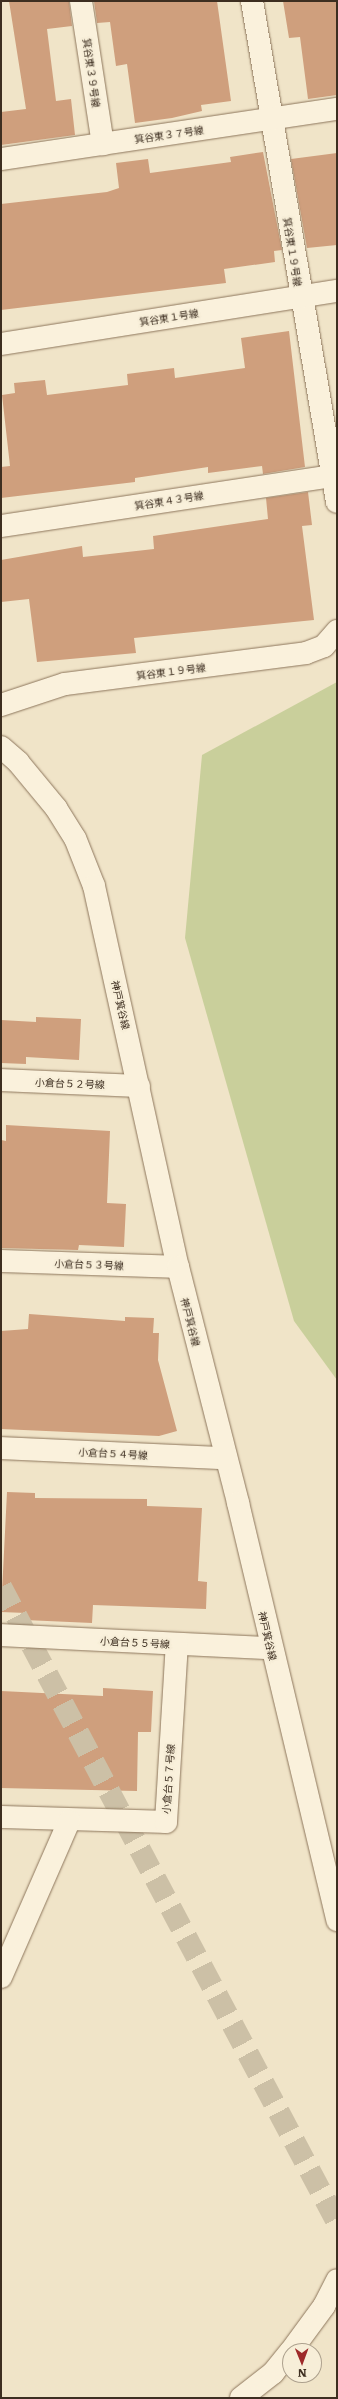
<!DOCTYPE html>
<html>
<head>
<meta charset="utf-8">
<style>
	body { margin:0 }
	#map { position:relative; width:338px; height:2399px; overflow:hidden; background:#f0e4c8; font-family:Literata,"Noto Sans JP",serif }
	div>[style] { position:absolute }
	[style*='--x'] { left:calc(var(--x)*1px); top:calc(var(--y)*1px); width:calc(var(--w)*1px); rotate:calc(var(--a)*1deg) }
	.green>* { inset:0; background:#c9cf9b }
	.building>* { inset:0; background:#cf9f7d }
	.tertiary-tunnel>* { height:22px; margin-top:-11px; transform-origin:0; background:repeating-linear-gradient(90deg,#ccc0a6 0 22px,transparent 0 33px) }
	.roads { filter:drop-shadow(0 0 1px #8d765c) drop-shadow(0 0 1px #8d765c) }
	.minor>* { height:22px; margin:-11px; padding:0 11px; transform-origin:11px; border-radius:11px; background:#faf1dc }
	.tertiary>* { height:22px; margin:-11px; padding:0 11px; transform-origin:11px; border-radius:11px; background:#faf1dc }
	span { translate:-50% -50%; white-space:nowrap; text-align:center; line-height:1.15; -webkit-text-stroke:4px #f7eed8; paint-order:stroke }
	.street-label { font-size:10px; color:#3d2e20 }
	.frame { position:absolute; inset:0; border:2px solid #3d2e20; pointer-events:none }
	.north { position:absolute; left:282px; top:2343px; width:40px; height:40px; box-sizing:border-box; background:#f7eed8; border:1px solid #ada18e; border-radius:50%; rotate:179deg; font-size:11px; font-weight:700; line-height:16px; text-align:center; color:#3d2e20 }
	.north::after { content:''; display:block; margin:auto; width:14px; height:18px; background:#9e2a2b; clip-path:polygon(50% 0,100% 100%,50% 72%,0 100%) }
</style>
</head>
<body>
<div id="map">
	<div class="green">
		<i style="clip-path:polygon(337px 682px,337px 1380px,294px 1321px,185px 938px,202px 755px)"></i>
	</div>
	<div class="building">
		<i style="clip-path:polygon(9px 1px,69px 1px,72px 26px,47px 29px,56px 101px,71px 99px,75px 135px,1px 145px,1px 112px,26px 109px)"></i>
		<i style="clip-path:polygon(94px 1px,217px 1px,231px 101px,201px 105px,202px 111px,172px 118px,135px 123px,127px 64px,116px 66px,110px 22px,97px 23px)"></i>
		<i style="clip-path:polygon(283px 1px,337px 1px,337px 95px,308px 99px,300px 37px,289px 38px)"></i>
		<i style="clip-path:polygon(263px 152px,282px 250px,274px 251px,275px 262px,224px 269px,226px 283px,1px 310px,1px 204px,107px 192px,119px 188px,116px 163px,148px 159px,150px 173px,231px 162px,230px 157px)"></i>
		<i style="clip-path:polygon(337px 153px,337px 245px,307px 248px,291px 159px)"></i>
		<i style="clip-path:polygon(289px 331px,305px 467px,263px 474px,262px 466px,208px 473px,208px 467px,135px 478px,135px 482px,1px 498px,1px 467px,10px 466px,2px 395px,15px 393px,14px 383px,45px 380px,47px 395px,128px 385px,127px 374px,174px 368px,175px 378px,245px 368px,241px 338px)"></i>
		<i style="clip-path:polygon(308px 492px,312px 525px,302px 526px,314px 620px,134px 638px,136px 653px,37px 662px,29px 599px,1px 602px,1px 560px,82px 546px,83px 557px,154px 549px,153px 536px,268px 519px,266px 498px)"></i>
		<i style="clip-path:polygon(36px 1017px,81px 1019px,79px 1060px,26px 1057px,26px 1064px,1px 1063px,1px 1020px,36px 1022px)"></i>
		<i style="clip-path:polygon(6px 1125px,110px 1131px,107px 1203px,126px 1204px,124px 1247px,79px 1245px,78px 1250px,1px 1248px,1px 1140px,6px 1141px)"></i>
		<i style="clip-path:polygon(29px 1314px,125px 1321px,125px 1317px,154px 1318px,153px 1333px,159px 1333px,158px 1360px,177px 1431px,159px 1436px,1px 1429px,1px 1331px,28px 1329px)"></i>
		<i style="clip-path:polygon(7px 1492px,35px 1493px,35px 1498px,147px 1499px,147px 1506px,202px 1508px,198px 1581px,207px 1582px,206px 1609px,93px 1605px,92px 1623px,25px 1620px,26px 1613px,1px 1612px)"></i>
		<i style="clip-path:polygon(103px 1688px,153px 1691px,151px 1732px,138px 1732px,137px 1791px,1px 1788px,1px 1691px,103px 1696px)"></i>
	</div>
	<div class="tertiary-tunnel">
		<i style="--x:1;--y:1587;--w:718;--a:62.12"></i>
	</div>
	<div class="roads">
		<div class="minor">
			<i style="--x:81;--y:1;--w:145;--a:81.3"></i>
			<i style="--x:252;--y:1;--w:508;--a:80.37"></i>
			<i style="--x:1;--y:159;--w:340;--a:-8.5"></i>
			<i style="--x:1;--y:344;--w:340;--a:-9"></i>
			<i style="--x:1;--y:526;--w:340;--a:-8.6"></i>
			<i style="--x:1;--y:705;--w:67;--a:-18.2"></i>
			<i style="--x:65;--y:684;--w:243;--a:-7.3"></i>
			<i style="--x:306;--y:653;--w:19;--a:-21"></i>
			<i style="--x:324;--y:646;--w:20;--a:-49"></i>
			<i style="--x:1;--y:1080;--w:138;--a:2.5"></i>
			<i style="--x:1;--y:1261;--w:177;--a:1.9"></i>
			<i style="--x:1;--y:1448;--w:224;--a:2.6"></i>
			<i style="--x:1;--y:1635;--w:269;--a:2.8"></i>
			<i style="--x:1;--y:1817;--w:165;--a:1.7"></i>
			<i style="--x:166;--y:1822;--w:178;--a:-86.5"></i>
			<i style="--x:1;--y:1977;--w:170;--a:-66.4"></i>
		</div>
		<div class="tertiary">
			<i style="--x:1;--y:747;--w:23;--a:41"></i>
			<i style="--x:18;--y:762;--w:60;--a:50.4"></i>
			<i style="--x:56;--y:808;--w:36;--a:58"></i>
			<i style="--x:75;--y:838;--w:52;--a:68.4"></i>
			<i style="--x:94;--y:886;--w:390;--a:77.6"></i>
			<i style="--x:178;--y:1267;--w:244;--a:75.7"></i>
			<i style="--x:238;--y:1503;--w:429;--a:76.6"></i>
			<i style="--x:291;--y:2351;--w:56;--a:-53.7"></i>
			<i style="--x:324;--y:2306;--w:29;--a:-63"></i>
			<i style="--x:241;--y:2398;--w:41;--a:-38"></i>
			<i style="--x:273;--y:2373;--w:27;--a:-51"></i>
		</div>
	</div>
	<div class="street-label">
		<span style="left:92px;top:73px;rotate:82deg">箕谷東３９号線</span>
		<span style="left:169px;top:134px;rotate:-8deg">箕谷東３７号線</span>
		<span style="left:293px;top:252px;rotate:81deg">箕谷東１９号線</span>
		<span style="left:169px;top:317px;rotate:-9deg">箕谷東１号線</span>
		<span style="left:169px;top:500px;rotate:-9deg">箕谷東４３号線</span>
		<span style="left:171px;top:671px;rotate:-7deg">箕谷東１９号線</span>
		<span style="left:121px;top:1005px;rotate:77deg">神戸箕谷線</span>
		<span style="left:70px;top:1083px;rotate:2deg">小倉台５２号線</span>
		<span style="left:89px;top:1264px;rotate:2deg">小倉台５３号線</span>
		<span style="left:191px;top:1322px;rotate:76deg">神戸箕谷線</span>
		<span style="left:113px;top:1453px;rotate:3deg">小倉台５４号線</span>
		<span style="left:268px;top:1636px;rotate:77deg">神戸箕谷線</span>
		<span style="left:135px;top:1642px;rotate:3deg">小倉台５５号線</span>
		<span style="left:168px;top:1779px;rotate:-86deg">小倉台５７号線</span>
	</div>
	<div class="frame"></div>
	<div class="north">N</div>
</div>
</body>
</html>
